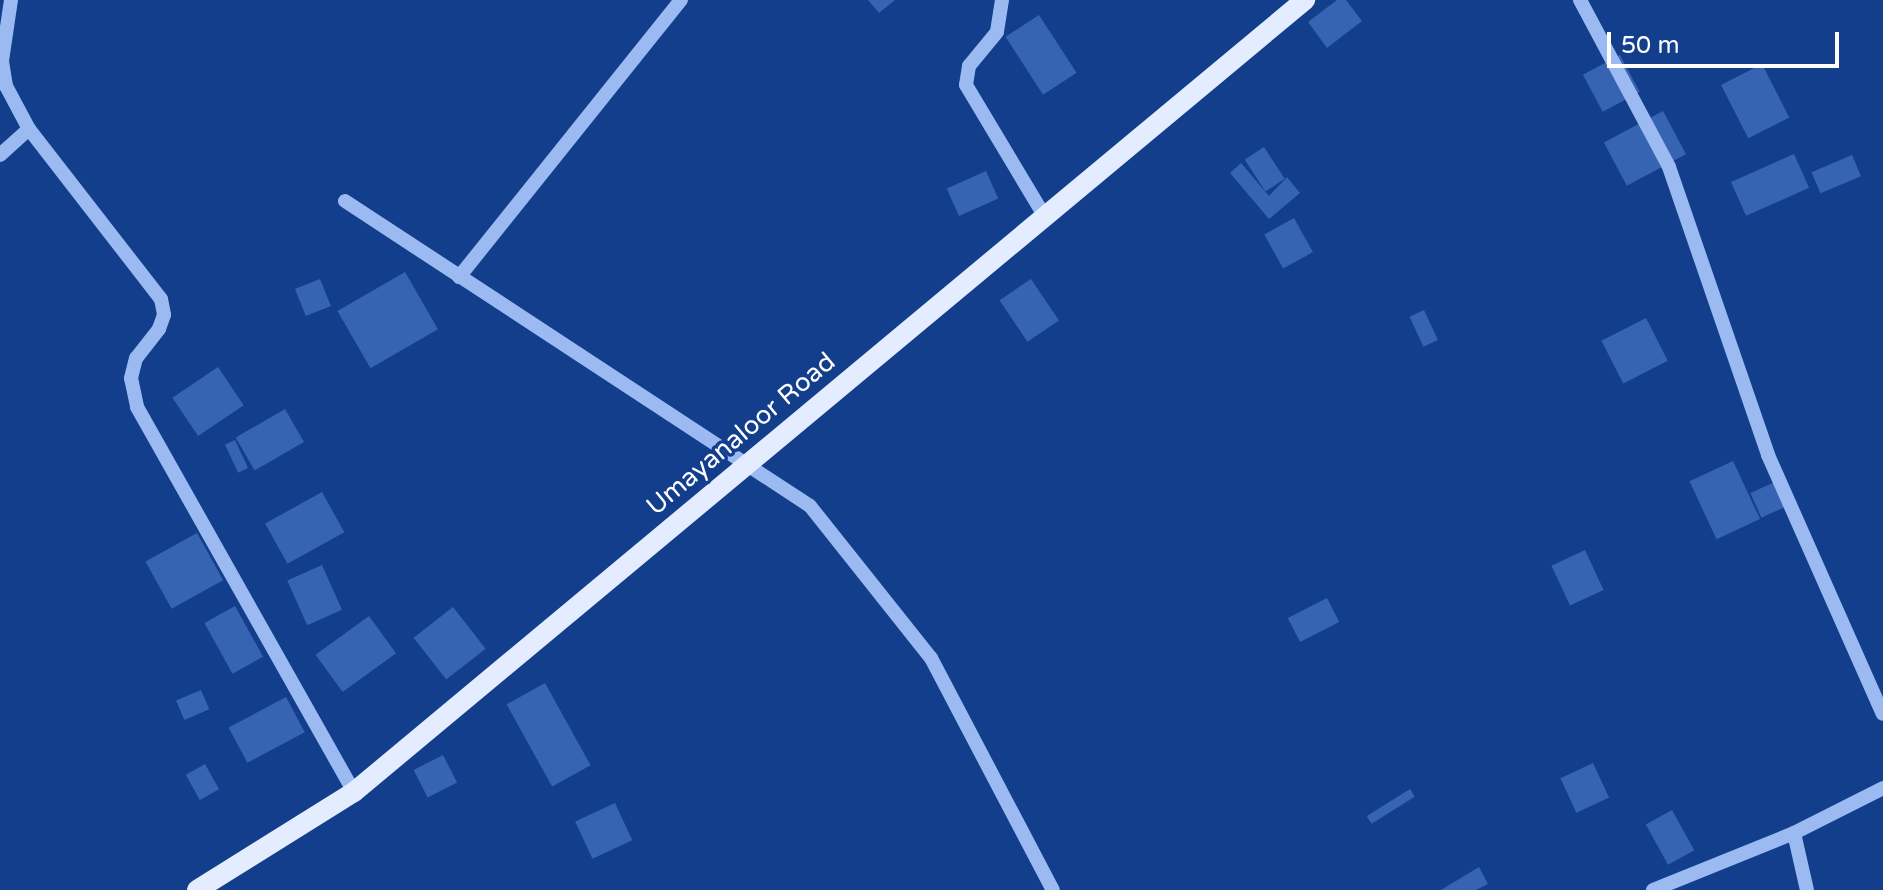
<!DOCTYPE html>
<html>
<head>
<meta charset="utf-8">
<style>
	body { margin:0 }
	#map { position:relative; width:1883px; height:890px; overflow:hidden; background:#123e8c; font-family:"Varela Round",sans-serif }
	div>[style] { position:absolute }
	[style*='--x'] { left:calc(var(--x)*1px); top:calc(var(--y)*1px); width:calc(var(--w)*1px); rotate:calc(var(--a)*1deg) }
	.building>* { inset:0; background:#3664b3; transform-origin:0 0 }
	.minor>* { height:14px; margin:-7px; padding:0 7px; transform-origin:7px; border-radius:7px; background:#9abaf1 }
	.major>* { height:20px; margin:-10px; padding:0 10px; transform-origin:10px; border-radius:10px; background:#e4ecff }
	span { translate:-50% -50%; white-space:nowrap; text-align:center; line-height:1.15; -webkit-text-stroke:7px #123e8c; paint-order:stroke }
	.street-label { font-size:26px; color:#fff }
	.scale { position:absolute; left:1607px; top:32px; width:232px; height:36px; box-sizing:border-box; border:4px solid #fff; border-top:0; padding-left:10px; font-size:24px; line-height:28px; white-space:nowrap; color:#fff; -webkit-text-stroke:6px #123e8c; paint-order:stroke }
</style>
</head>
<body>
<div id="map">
	<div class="building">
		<i style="clip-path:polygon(868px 0,895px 0,879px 13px)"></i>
		<i style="clip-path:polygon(1337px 0,1346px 0,1362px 21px,1327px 48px,1308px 22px)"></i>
		<i style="left:1039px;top:15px;width:69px;height:40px;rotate:57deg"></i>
		<i style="left:1620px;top:55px;width:42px;height:42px;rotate:62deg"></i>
		<i style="left:1762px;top:64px;width:60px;height:46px;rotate:63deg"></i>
		<i style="left:1663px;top:111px;width:49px;height:67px;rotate:62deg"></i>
		<i style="left:1264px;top:147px;width:38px;height:23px;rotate:57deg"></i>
		<i style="left:1794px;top:154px;width:37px;height:69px;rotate:66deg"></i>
		<i style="left:1852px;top:155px;width:23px;height:44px;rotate:67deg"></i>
		<i style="clip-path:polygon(1241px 163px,1269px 196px,1287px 177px,1300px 193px,1269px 219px,1230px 173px)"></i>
		<i style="left:986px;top:171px;width:30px;height:43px;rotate:66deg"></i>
		<i style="left:1294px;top:218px;width:39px;height:34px;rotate:61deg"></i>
		<i style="left:405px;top:272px;width:66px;height:78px;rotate:60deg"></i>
		<i style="left:320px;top:279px;width:29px;height:27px;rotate:68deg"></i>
		<i style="left:1031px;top:279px;width:50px;height:38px;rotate:56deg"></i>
		<i style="left:1424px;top:310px;width:33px;height:16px;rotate:65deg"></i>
		<i style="left:1646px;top:318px;width:48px;height:50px;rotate:63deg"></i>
		<i style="left:218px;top:367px;width:46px;height:55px;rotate:56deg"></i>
		<i style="left:285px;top:409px;width:38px;height:57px;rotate:60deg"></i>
		<i style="left:235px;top:440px;width:31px;height:11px;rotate:65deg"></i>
		<i style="left:1733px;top:461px;width:64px;height:48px;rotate:65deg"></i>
		<i style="left:1775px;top:482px;width:27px;height:27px;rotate:66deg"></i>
		<i style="left:322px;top:492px;width:46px;height:65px;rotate:61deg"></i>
		<i style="left:197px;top:533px;width:54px;height:59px;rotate:61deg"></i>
		<i style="left:1585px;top:550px;width:44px;height:37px;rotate:65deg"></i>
		<i style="left:322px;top:565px;width:49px;height:38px;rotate:66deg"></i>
		<i style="left:1327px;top:598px;width:27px;height:44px;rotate:63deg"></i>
		<i style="left:235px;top:606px;width:58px;height:35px;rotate:61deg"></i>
		<i style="left:453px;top:607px;width:53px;height:50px;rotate:52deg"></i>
		<i style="left:369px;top:616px;width:46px;height:66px;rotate:54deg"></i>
		<i style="left:545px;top:683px;width:94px;height:44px;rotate:61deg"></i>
		<i style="left:201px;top:690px;width:21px;height:27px;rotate:67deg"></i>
		<i style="left:286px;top:697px;width:40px;height:65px;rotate:62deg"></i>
		<i style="left:443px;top:755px;width:31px;height:33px;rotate:63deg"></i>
		<i style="left:1593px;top:763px;width:38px;height:36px;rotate:65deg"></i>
		<i style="left:205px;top:764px;width:29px;height:22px;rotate:61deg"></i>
		<i style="left:1410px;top:789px;width:9px;height:51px;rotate:58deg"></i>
		<i style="left:615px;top:803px;width:41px;height:44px;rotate:65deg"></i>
		<i style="left:1672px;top:810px;width:46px;height:30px;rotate:61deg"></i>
		<i style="clip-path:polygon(1479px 867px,1488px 884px,1476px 890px,1441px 890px)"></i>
	</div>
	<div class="minor">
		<i style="--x:11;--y:0;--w:62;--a:98.4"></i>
		<i style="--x:2;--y:61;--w:25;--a:81"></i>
		<i style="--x:6;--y:86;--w:49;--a:61.9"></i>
		<i style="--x:29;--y:129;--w:215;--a:52.2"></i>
		<i style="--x:161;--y:299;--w:16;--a:79"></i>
		<i style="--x:164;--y:315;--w:15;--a:110"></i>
		<i style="--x:159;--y:329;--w:37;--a:128"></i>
		<i style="--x:136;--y:358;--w:21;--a:104"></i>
		<i style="--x:131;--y:378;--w:30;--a:78"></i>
		<i style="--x:137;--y:407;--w:442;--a:60.6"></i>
		<i style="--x:1002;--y:0;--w:32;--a:99"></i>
		<i style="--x:997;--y:32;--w:44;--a:129.5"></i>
		<i style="--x:969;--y:66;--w:19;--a:99"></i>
		<i style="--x:966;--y:85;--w:154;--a:59.1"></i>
		<i style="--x:1580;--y:0;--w:189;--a:61.9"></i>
		<i style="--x:1669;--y:167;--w:305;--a:71"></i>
		<i style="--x:1768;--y:455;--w:283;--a:66.1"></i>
		<i style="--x:0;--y:155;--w:39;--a:-42"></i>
		<i style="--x:345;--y:201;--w:556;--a:33.26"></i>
		<i style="--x:810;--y:506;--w:194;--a:51.5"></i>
		<i style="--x:931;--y:658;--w:262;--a:62.3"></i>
		<i style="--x:459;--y:277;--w:355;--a:-51.3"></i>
		<i style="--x:1794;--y:833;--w:58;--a:77.2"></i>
		<i style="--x:1653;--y:890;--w:152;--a:-22"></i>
		<i style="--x:1794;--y:833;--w:100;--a:-26.8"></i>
	</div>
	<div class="major">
		<i style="--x:197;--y:890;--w:185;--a:-32"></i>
		<i style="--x:354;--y:792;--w:1238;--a:-39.79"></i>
	</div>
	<div class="street-label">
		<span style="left:741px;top:434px;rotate:-40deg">Umayanaloor Road</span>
	</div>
	<div class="scale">50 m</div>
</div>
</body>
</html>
